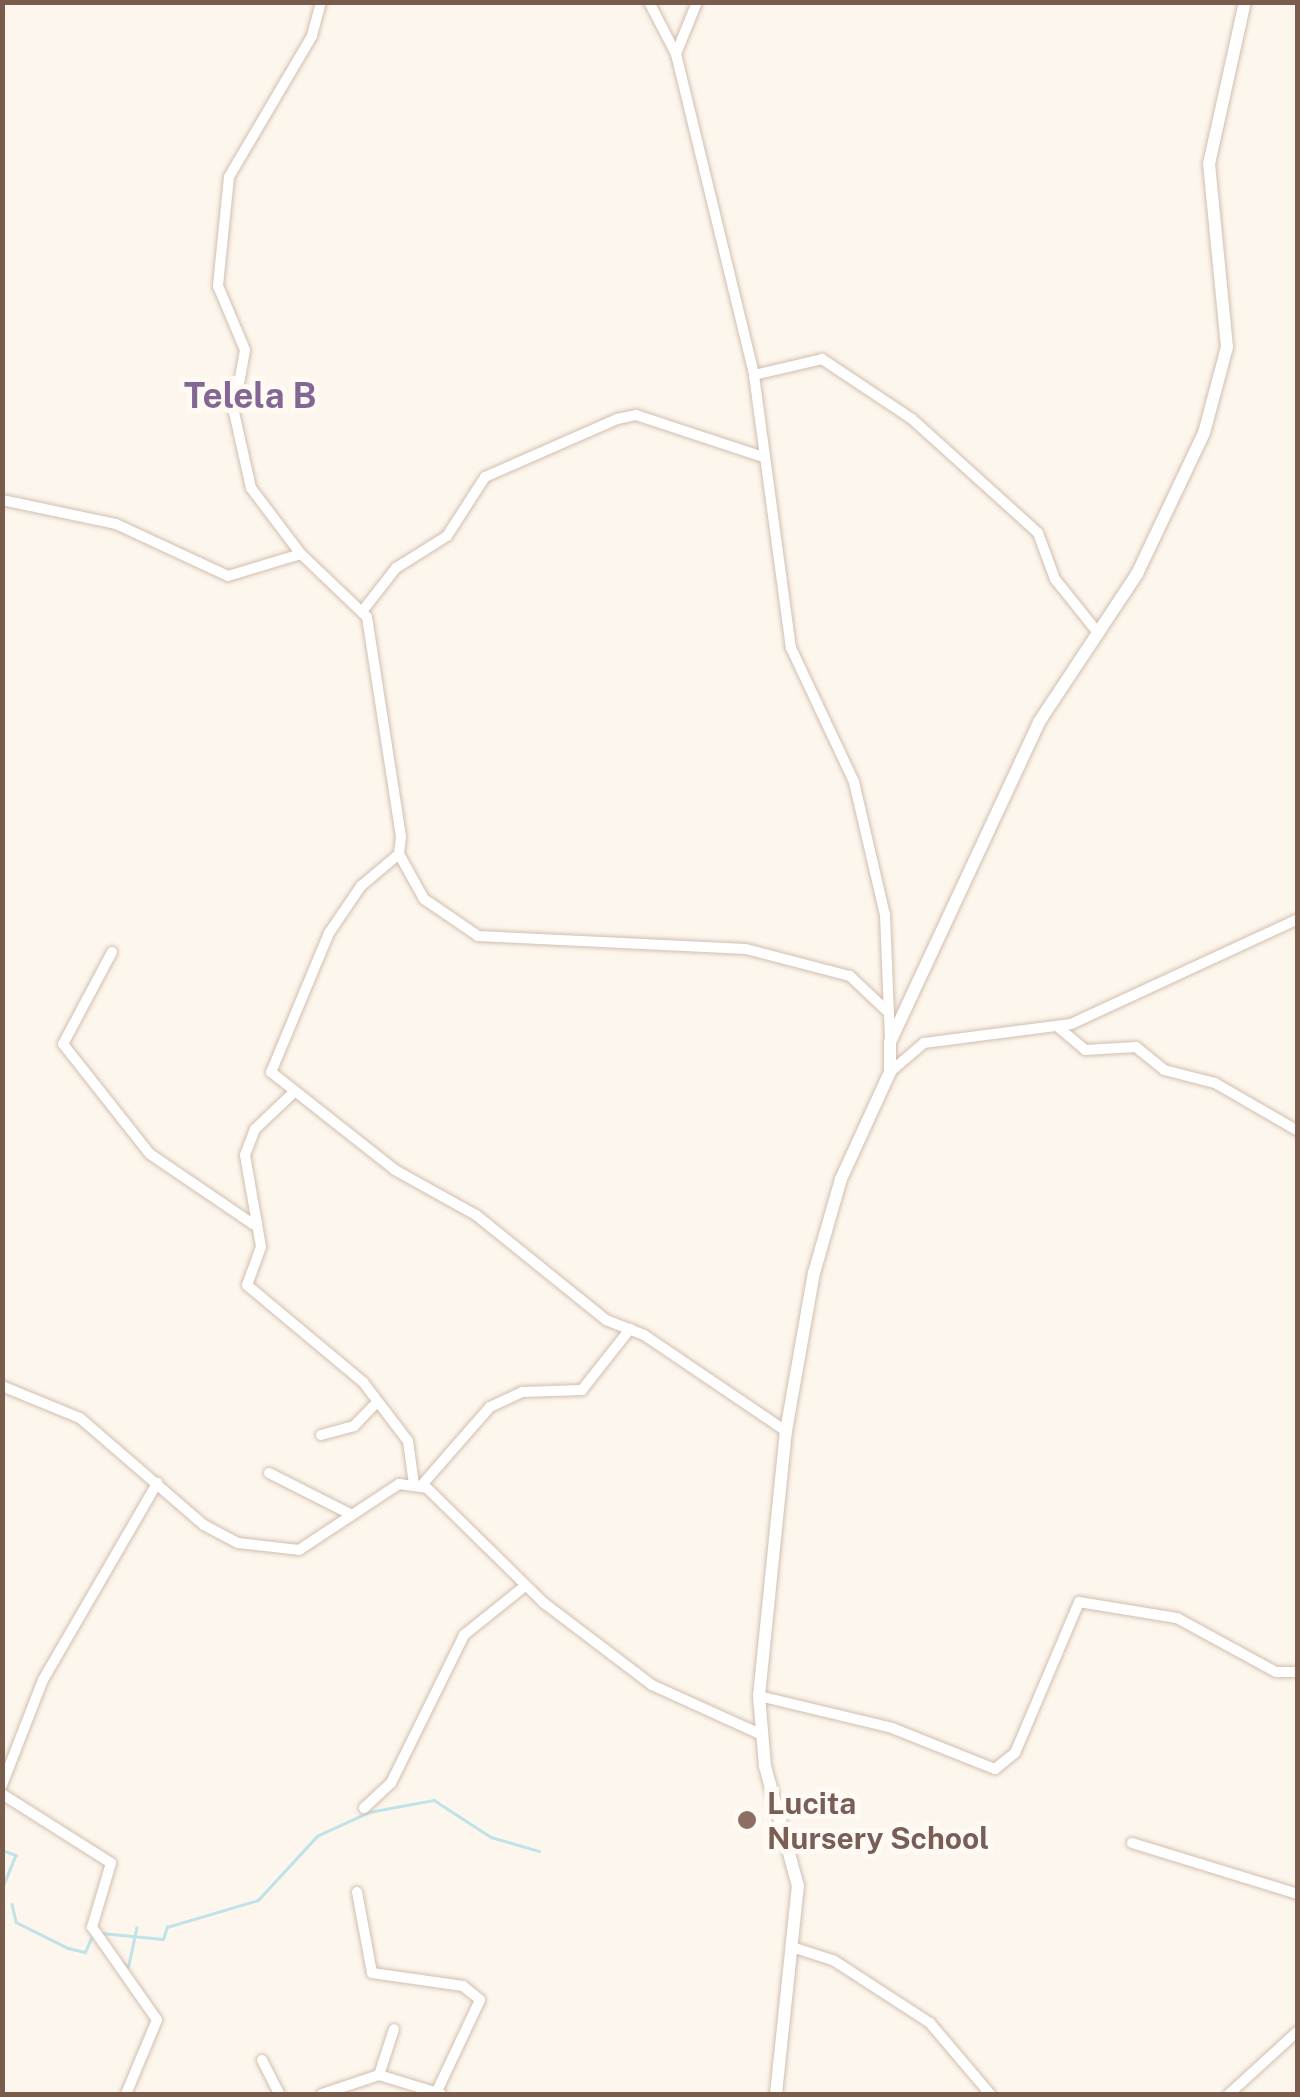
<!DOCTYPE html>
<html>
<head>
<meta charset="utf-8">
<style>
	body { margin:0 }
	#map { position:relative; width:1300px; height:2097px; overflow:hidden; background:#fdf6ec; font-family:"Public Sans",sans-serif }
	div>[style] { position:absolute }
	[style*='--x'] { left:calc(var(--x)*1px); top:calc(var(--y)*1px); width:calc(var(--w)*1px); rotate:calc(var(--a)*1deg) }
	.stream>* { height:2.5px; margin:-1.25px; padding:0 1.25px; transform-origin:1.25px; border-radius:1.25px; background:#bfe3e8 }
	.roads { filter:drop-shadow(0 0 2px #d1beb0) drop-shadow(0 0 2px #d1beb0) }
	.minor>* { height:10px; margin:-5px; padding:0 5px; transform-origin:5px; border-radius:5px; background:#fff }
	.tertiary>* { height:12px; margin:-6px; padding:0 6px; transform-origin:6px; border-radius:6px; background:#fff }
	.dots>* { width:28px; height:28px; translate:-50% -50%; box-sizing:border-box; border:5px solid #fffaf3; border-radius:50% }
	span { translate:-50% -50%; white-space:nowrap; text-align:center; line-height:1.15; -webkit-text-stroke:10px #fffaf3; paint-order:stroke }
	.education-label { font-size:30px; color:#785e54; font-weight:700 }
	.left { translate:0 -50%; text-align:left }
	.quarter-label { font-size:35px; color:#846695; font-weight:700 }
	.frame { position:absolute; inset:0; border:5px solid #7a5c4d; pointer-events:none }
</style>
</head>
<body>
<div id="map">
	<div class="stream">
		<i style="--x:2;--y:1850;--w:15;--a:20"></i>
		<i style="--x:16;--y:1855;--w:37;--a:112"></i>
		<i style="--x:12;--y:1904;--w:18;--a:77"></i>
		<i style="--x:16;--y:1922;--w:58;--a:26.6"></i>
		<i style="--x:68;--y:1948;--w:17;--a:13"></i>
		<i style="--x:85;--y:1952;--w:20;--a:-66"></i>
		<i style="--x:101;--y:1933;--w:62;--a:5.5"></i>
		<i style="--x:163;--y:1939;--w:13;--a:-72"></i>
		<i style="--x:167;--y:1927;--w:95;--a:-16.5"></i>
		<i style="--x:258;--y:1900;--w:87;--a:-47.3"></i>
		<i style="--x:317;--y:1836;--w:57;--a:-24.8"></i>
		<i style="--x:369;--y:1812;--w:66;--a:-10.5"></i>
		<i style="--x:434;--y:1800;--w:68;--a:33"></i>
		<i style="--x:491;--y:1837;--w:50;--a:16.3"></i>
		<i style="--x:121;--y:1961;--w:9;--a:41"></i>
		<i style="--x:128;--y:1967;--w:40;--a:-78"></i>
	</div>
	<div class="roads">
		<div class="minor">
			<i style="--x:321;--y:2;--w:35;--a:105"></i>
			<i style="--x:312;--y:36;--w:164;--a:120.5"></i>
			<i style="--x:229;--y:177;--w:110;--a:95.8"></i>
			<i style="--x:218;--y:286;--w:69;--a:67.1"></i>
			<i style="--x:245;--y:350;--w:63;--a:100.1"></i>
			<i style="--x:234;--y:412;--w:78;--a:77.4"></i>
			<i style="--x:251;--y:488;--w:83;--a:52.9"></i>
			<i style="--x:301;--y:554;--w:91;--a:43.7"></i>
			<i style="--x:367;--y:617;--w:223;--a:81.2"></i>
			<i style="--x:401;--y:837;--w:17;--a:97"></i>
			<i style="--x:399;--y:854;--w:50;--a:139.9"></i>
			<i style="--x:361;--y:886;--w:57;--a:124.2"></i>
			<i style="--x:329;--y:933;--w:151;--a:112.6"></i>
			<i style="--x:271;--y:1072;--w:158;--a:38.3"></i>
			<i style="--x:395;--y:1170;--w:93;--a:29.1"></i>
			<i style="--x:476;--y:1215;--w:167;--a:38.9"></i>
			<i style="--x:606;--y:1320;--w:41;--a:21.5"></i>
			<i style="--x:644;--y:1335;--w:171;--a:34.1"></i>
			<i style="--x:649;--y:2;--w:59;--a:62.6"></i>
			<i style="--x:676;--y:54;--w:330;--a:76.3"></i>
			<i style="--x:754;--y:375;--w:275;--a:82.3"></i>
			<i style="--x:791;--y:648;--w:148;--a:64.8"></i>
			<i style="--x:854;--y:782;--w:137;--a:76.9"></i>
			<i style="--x:885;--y:915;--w:125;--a:87.7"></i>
			<i style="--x:676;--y:54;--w:56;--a:-68"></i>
			<i style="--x:754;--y:375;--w:70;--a:-13.2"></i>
			<i style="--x:822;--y:359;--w:108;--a:33.7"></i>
			<i style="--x:912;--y:419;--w:170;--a:42.1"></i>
			<i style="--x:1038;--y:533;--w:49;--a:69.7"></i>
			<i style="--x:1055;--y:579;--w:70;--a:51.3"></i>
			<i style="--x:2;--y:500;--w:116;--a:11.9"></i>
			<i style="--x:116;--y:524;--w:123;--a:24.9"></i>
			<i style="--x:228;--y:576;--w:76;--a:-16.8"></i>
			<i style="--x:364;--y:609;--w:52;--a:-52"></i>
			<i style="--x:396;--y:568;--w:60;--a:-32.1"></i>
			<i style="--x:447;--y:536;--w:70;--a:-57.2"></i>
			<i style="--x:485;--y:477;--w:144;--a:-23.7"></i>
			<i style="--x:617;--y:419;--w:19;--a:-12"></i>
			<i style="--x:636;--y:415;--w:134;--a:18.3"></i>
			<i style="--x:399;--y:854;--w:51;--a:60.9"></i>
			<i style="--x:424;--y:899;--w:65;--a:34.4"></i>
			<i style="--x:478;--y:936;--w:268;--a:2.8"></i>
			<i style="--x:746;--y:949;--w:107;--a:14.6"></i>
			<i style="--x:850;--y:976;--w:52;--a:43.5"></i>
			<i style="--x:112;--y:952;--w:104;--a:118"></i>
			<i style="--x:63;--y:1044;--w:140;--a:51.7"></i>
			<i style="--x:150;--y:1154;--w:125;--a:34.2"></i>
			<i style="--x:1058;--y:1027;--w:35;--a:40"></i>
			<i style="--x:1085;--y:1050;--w:51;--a:-3.4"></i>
			<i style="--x:1136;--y:1047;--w:36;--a:39"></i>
			<i style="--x:1164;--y:1070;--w:53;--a:14.3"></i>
			<i style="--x:1215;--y:1083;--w:96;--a:30"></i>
			<i style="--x:890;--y:1072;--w:45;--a:-40.5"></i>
			<i style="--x:924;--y:1043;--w:148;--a:-7.4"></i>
			<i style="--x:1071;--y:1024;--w:250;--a:-24.8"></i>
			<i style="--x:293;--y:1093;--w:52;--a:136.5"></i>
			<i style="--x:255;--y:1129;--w:28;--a:111"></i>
			<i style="--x:245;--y:1155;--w:93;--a:80.1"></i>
			<i style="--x:261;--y:1247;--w:40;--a:110.2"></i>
			<i style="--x:247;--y:1285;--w:151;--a:39.9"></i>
			<i style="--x:363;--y:1382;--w:74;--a:52.7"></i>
			<i style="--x:408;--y:1441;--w:43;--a:82.1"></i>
			<i style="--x:2;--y:1386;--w:84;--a:22.3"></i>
			<i style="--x:80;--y:1418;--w:164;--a:40.8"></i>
			<i style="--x:204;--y:1525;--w:38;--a:28"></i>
			<i style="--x:238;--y:1543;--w:61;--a:6.5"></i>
			<i style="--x:299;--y:1550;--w:120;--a:-33.4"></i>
			<i style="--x:399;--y:1484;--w:28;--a:8"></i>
			<i style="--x:427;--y:1488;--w:164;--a:44.5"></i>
			<i style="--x:544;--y:1603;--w:136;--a:37.2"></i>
			<i style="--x:652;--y:1685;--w:119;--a:24.4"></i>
			<i style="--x:321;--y:1435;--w:34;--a:-15"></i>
			<i style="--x:354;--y:1426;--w:28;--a:-46"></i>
			<i style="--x:269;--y:1473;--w:91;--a:26.8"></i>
			<i style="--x:421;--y:1486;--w:105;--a:-48.9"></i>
			<i style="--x:490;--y:1407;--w:35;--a:-25"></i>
			<i style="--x:522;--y:1392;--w:60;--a:-1.9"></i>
			<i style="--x:582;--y:1390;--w:78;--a:-51.8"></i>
			<i style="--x:759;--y:1696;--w:137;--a:13.5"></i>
			<i style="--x:892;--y:1728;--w:111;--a:21.7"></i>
			<i style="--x:995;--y:1769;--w:26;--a:-39"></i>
			<i style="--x:1015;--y:1753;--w:164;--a:-67"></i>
			<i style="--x:1079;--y:1602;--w:99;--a:9.3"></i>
			<i style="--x:1177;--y:1618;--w:113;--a:28.6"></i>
			<i style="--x:1276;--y:1672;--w:22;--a:0"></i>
			<i style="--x:2;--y:1785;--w:113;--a:-68.7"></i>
			<i style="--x:43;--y:1680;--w:228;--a:-59.9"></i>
			<i style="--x:2;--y:1794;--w:129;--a:32.3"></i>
			<i style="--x:111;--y:1863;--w:67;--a:106.5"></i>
			<i style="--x:92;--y:1927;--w:113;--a:55"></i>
			<i style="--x:157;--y:2020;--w:80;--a:112.7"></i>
			<i style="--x:364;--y:1808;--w:37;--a:-43"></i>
			<i style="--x:391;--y:1783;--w:165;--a:-63.7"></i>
			<i style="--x:464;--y:1635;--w:78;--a:-38.8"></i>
			<i style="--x:1132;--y:1843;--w:174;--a:17.1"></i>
			<i style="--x:357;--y:1892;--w:82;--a:79.5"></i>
			<i style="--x:372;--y:1973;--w:92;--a:8.1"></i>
			<i style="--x:463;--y:1986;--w:22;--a:39"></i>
			<i style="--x:480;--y:2000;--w:101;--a:115.3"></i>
			<i style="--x:795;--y:1948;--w:40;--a:18"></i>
			<i style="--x:833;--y:1960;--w:116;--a:33"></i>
			<i style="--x:930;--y:2023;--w:93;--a:49.8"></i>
			<i style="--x:262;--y:2060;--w:38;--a:63"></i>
			<i style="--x:379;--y:2075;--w:48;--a:-71.9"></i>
			<i style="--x:322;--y:2094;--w:60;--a:-18.4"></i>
			<i style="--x:379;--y:2075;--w:65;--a:17"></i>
			<i style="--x:1229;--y:2094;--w:93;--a:-42.4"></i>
		</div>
		<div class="tertiary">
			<i style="--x:776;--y:2094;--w:209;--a:-84"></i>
			<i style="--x:798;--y:1886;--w:124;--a:-105.4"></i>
			<i style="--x:765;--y:1766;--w:70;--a:-94.9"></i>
			<i style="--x:759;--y:1696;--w:266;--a:-84.2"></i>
			<i style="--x:786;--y:1431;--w:160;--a:-80"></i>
			<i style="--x:814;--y:1273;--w:98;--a:-74"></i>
			<i style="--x:841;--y:1179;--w:118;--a:-65.4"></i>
			<i style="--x:890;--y:1072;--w:30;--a:-90"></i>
			<i style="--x:890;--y:1042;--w:353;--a:-65"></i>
			<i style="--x:1039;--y:722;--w:178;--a:-56.5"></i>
			<i style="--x:1137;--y:574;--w:156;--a:-64.6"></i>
			<i style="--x:1204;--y:433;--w:89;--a:-75"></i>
			<i style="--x:1227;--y:347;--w:184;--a:-95.6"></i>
			<i style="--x:1209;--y:164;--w:166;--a:-77.5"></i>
		</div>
	</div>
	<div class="dots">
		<i style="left:747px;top:1820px;background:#8d6e63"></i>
	</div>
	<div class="education-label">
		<span class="left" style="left:767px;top:1820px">Lucita<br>Nursery School</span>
	</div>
	<div class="quarter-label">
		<span style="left:250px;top:396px">Telela B</span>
	</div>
	<div class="frame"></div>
</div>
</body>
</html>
